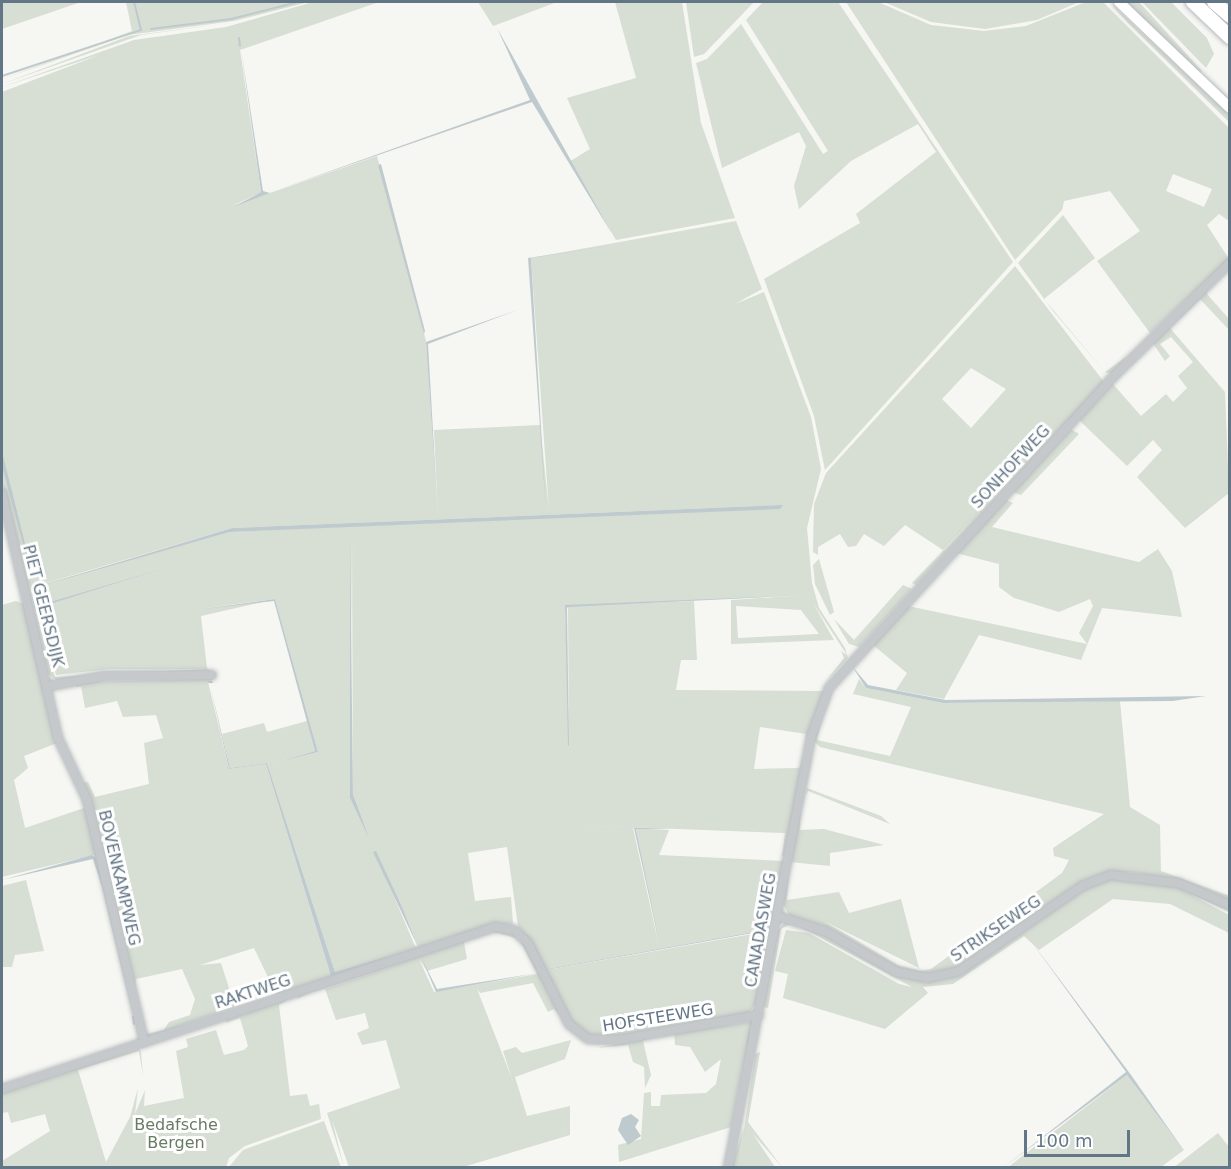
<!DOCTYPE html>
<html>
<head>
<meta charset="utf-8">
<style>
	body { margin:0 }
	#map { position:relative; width:1231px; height:1169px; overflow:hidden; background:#f6f6f2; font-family:"DejaVu Sans",sans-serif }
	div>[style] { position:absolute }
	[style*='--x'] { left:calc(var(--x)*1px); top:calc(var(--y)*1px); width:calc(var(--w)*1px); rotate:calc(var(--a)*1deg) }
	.green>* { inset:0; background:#d7ded3 }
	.water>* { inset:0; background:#bfcacf }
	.stream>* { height:2px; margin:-1px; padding:0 1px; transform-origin:1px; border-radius:1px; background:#bfcacf }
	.roads { filter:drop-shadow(0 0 2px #b5bbbf) drop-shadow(0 0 2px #b5bbbf) }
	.street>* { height:8px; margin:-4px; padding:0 4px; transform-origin:4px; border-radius:4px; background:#c5c9cc }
	.secondary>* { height:10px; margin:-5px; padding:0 5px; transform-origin:5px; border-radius:5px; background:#fff }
	.highway>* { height:14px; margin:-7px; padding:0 7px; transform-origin:7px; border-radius:7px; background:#fff }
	span { translate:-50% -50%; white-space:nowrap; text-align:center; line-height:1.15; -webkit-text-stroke:6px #fff; paint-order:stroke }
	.street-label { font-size:16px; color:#637685 }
	.park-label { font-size:16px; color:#677c62 }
	.frame { position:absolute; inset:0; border:3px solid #637685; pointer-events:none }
	.scale { position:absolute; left:1024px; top:1130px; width:106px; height:27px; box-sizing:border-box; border:3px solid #637685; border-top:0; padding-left:8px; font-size:18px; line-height:21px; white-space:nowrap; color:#637685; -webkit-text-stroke:4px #fff; paint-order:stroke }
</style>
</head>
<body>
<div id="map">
	<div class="green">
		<i style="clip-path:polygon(2px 2px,81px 2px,2px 29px)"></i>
		<i style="clip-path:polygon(126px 2px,309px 2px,234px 21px,128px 35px,2px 79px,132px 31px)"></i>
		<i style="clip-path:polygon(evenodd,313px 2px,379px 2px,240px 50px,261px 192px,232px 206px,377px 156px,426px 341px,438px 518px,434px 430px,540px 425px,549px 510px,531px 258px,736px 221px,762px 289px,735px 304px,764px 292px,811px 417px,821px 469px,807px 528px,812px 583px,819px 608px,845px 648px,848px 658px,824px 684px,844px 658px,841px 651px,847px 655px,813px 603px,834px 640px,731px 644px,731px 600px,806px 595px,565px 606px,569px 737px,568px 606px,694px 601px,697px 660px,681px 660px,676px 690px,824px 691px,806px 752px,806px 734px,760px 727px,754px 769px,799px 768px,805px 758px,787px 855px,782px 856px,785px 833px,571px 825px,633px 828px,659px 946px,636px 828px,669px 830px,659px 855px,785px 861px,760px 998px,748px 1014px,610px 1039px,583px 1033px,568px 1019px,518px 926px,507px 847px,468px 853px,475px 901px,511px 897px,513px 924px,490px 926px,277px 996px,254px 948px,200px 965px,221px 963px,235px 1007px,172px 1028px,239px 1009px,152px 1037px,149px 1037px,144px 1033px,141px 1017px,146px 1034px,164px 1030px,169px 1022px,190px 1015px,195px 999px,182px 969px,136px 979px,134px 990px,82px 783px,88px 782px,95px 797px,149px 784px,144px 743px,163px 738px,156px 715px,123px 717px,117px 701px,85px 708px,81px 686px,108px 682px,77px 687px,75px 682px,214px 679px,208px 682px,229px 769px,266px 764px,331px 976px,409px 950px,335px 972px,267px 763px,230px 768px,222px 734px,264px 723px,267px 732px,307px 721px,315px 751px,273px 763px,318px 752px,275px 599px,205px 608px,267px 601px,201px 616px,207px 668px,214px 674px,102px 675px,59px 682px,48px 674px,2px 489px,2px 467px,32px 578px,2px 451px,2px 92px,99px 55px,2px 87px,134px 40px,226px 27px,313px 2px,783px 505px,230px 532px,33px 587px,232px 528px,783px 505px,313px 2px,352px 535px,353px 794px,371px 843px,350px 798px,352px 535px,313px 2px,181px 563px,36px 608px,36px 613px,34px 610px,31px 594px,36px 606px,181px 563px,313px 2px,736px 606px,801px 610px,819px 634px,738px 638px,736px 606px,313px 2px,38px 620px,56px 675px,109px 669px,206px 669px,55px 677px,38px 620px,313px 2px,374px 850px,403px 909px,418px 947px,415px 946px,374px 850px,313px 2px,769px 929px,770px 931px,547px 970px,547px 969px,769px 929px)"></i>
		<i style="clip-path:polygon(478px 2px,557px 2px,493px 26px)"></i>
		<i style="clip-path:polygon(615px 2px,682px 2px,701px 123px,735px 218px,616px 240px,569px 162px,590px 149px,567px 98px,636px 78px)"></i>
		<i style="clip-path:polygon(686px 2px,754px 2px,704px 54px,694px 57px)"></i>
		<i style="clip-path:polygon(763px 2px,838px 2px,1013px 262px,825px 470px,814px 416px,764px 279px,860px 223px,856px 214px,936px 152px,918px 124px,851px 161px,799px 209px,794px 186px,806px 146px,799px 132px,722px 168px,696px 63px,707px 59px,741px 24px,823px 154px,828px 151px,746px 20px)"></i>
		<i style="clip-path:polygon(evenodd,846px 2px,878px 2px,931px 25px,984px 31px,1026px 26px,1086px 2px,1103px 2px,1229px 128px,1229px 221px,1219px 214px,1207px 225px,1229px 259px,1130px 352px,1150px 333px,1097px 261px,1140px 231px,1110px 191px,1064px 201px,1062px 210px,1015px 260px,846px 2px,1173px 174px,1212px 189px,1204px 207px,1166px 191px,1173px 174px)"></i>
		<i style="clip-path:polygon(884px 2px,1079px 2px,1037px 20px,985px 29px,931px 22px)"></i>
		<i style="clip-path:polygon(1109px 2px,1229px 114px,1229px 122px,1127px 22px)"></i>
		<i style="clip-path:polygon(1125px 2px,1140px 3px,1202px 71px,1199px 74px)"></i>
		<i style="clip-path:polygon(1142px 2px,1171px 2px,1207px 38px,1214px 54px,1206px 68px)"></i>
		<i style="clip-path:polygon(221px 24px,141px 35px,2px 84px,129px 36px)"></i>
		<i style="clip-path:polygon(1063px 215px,1095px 258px,1044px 299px,1105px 372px,1127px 356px,1113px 373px,1108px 373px,1105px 372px,1053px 311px,1018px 263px)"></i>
		<i style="clip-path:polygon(evenodd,1015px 266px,1104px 382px,916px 585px,912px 583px,991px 501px,943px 550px,905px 525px,884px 546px,864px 534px,856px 546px,848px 547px,840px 534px,818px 547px,818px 555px,813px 552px,814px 504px,826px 473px,1015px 266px,971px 368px,1006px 389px,971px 428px,942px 399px,971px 368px)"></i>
		<i style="clip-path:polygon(1208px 287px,1207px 294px,1229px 319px,1229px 330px,1200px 299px,1170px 328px,1225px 392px,1229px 493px,1185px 528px,1137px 477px,1162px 450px,1153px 440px,1127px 466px,1079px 420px,1146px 348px,1113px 384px,1141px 416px,1166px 394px,1173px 402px,1187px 388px,1178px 376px,1193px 362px,1171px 337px,1160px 344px,1170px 356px,1165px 361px,1152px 342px)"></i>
		<i style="clip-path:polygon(1074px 425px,1071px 429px,1079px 434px,1021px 495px,1013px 492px)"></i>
		<i style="clip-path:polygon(1006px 500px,1013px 503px,992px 527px,1139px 562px,1158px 549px,1172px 571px,1182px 617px,1102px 608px,1081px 660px,979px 635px,944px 699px,896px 690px,907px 673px,873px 645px,908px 606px,1087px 644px,1079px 633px,1093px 606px,1090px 599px,1059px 612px,1014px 598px,999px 587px,999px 564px,956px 553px)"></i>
		<i style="clip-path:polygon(819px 559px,834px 612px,830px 615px,815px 584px,813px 565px)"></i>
		<i style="clip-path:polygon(903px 585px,912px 589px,859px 647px,849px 644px,834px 619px,854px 640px)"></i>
		<i style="clip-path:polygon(16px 601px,27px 605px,57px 743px,24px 756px,28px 768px,14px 780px,25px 828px,87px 807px,132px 1012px,94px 855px,2px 877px,2px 605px)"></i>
		<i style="clip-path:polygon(859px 679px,866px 688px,943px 703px,1120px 701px,1130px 807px,1160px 825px,1161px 871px,1230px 896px,1229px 903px,1183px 881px,1131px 872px,1105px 874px,959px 968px,936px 975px,903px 972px,789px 915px,783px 904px,789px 870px,787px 900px,839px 892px,849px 913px,901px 899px,919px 968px,822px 920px,898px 965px,920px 971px,931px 969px,1062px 873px,1069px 860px,1054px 856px,1053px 848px,1104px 814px,820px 747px,813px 740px,823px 714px,817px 740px,890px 756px,911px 707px,853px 694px)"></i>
		<i style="clip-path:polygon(807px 788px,881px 816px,890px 824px,808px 791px,806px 795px)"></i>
		<i style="clip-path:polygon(801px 803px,800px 830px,824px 829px,884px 845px,830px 853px,830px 866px,790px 862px)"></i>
		<i style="clip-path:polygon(1110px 877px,1178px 885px,1229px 907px,1229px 912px,1184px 891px,1229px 915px,1229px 933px,1170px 904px,1113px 899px,1039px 950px,1024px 936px,953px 984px,923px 987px,928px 993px,885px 1029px,783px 998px,788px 974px,775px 971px,786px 930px,809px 933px,899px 984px,912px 987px,793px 923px,781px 929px,768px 1008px,763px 1007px,778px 930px,784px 923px,787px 922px,810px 927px,897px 975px,937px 980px,959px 973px,1083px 888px)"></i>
		<i style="clip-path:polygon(26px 880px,44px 951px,15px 955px,12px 967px,2px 967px,2px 886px)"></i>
		<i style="clip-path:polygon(489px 931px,508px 931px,523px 940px,563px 1018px,554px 1009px,548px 1012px,533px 983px,480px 993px,477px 989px,512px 1079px,503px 1051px,516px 1047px,522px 1053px,571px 1040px,565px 1059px,515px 1077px,527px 1116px,570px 1106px,570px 1135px,463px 1167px,349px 1167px,332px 1120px,344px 1167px,327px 1113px,400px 1088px,386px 1040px,362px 1045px,357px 1033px,369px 1028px,365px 1013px,336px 1020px,325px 989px,415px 959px,309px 993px,297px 999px,299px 994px,483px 933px,464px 942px,467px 959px,427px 971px,419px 959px,434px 992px,537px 974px,519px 939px)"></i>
		<i style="clip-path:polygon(290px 998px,279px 1005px,290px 1096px,307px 1094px,310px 1106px,319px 1104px,321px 1119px,245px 1146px,229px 1158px,226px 1167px,2px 1168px,2px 1161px,50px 1131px,45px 1114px,11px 1123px,8px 1112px,2px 1113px,2px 1091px,139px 1049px,141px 1052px,143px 1076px,139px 1051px,78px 1070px,106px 1162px,130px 1117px,138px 1088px,135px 1114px,145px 1090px,144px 1106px,184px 1098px,176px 1051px,188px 1047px,186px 1039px,216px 1030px,224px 1055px,244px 1050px,248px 1046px,240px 1018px,226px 1023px,225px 1018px)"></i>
		<i style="clip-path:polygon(752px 1022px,726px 1167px,746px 1046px,731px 1127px,619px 1162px,618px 1145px,641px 1139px,644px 1093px,651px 1092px,651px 1106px,660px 1106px,661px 1095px,706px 1093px,716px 1084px,721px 1059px,705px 1072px,690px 1047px,675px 1045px,674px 1032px)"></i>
		<i style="clip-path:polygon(651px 1037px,643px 1041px,651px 1075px,645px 1088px,644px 1067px,633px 1062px,628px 1045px,597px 1048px)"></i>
		<i style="clip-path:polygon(760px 1052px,748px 1122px,782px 1167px,753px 1134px,775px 1167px,731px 1168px,744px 1127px,739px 1163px,740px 1157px,755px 1054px)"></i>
		<i style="clip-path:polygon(1127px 1075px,1184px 1150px,1161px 1167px,1007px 1168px)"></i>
		<i style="clip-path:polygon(324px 1121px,341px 1167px,229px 1167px,243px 1150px)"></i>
		<i style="clip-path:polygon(1218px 1133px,1229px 1147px,1229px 1167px,1173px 1168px)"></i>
	</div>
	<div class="water">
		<i style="clip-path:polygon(497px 28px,612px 234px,532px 102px,277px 190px,530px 100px)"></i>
		<i style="clip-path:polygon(241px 49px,263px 191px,270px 193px,233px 207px,261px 192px)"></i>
		<i style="clip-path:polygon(381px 164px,425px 331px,424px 334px,378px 165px)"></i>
		<i style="clip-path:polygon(615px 245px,531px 258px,546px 511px,528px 258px)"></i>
		<i style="clip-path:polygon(520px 309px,428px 344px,438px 518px,426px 342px)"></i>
		<i style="clip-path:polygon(2px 451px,33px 576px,32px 578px,2px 467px)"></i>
		<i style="clip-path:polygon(783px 505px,780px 509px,230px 532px,33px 588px,232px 528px)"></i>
		<i style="clip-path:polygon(350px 535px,353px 794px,371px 843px,350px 798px)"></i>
		<i style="clip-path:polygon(181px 563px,37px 608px,35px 612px,31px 594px,36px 606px)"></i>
		<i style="clip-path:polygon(807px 595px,568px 607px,567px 608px,569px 745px,568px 746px,565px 605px)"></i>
		<i style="clip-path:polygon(275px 599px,318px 752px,274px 763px,315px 751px,274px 601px,205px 609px)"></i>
		<i style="clip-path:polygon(852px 666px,868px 685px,946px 700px,1206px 696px,1173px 701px,943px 703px,866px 688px)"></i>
		<i style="clip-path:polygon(210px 685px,230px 768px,267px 763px,335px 972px,409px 950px,331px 976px,266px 764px,229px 769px)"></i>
		<i style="clip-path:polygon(571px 825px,671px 829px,636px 829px,660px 946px,634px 828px)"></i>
		<i style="clip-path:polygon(376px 851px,403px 909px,418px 947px,373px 852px)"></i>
		<i style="clip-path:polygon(92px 855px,96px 858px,103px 890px,93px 859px,2px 880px)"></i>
		<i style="clip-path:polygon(769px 929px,770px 930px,546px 970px,547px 969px)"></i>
		<i style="clip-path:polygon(1028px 937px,1131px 1075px,1183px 1149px,1127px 1075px,1004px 1167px,1126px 1072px)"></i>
		<i style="clip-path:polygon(421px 957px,437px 989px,538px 973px,436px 992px)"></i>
		<i style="clip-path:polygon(631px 1114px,639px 1120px,635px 1127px,641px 1136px,628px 1145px,618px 1130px,622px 1118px)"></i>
	</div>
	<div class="stream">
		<i style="--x:151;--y:29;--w:81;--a:-7.1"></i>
		<i style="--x:231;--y:19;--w:69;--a:-14.2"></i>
		<i style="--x:239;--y:38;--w:8;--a:83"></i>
		<i style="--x:2;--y:76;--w:146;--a:-18.3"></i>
		<i style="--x:141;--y:30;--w:29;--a:-104"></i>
		<i style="--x:209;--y:682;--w:3;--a:0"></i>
		<i style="--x:133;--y:1017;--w:7;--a:82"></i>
		<i style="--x:748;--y:1043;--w:11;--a:-80"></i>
	</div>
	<div class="roads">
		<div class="street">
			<i style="--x:2;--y:493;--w:251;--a:77.1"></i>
			<i style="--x:58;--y:738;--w:68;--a:64.9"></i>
			<i style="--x:87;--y:800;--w:249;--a:76.7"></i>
			<i style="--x:49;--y:686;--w:56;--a:-10.3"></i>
			<i style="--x:104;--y:676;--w:108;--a:-0.5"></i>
			<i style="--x:778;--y:916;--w:49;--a:17.7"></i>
			<i style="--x:825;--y:931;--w:83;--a:29.7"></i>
			<i style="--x:897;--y:972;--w:31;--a:11"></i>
			<i style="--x:927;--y:978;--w:33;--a:-12"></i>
			<i style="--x:959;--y:971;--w:150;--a:-34.6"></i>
			<i style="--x:1082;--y:886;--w:31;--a:-21"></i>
			<i style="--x:1111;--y:875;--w:67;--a:6.8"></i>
			<i style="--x:1178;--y:883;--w:56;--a:22.9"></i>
			<i style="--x:2;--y:1089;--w:519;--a:-18.19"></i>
			<i style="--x:495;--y:927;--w:19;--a:9"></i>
			<i style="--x:514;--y:930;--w:19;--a:43"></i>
			<i style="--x:528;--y:943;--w:91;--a:63.2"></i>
			<i style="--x:569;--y:1024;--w:24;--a:38"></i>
			<i style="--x:588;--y:1039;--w:29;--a:2"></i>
			<i style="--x:617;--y:1040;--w:144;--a:-10"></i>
			<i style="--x:728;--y:1168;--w:439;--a:-79.1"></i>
			<i style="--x:811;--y:737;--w:52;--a:-69.8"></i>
			<i style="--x:829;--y:688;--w:417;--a:-47.6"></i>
			<i style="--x:1110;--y:380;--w:168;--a:-44.3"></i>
		</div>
		<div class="secondary">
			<i style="--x:1119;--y:2;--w:153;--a:43.7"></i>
		</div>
		<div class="highway">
			<i style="--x:1193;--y:2;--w:51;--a:43.4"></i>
			<i style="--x:1214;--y:2;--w:21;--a:41"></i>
		</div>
	</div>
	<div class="street-label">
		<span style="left:1011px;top:467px;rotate:-47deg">SONHOFWEG</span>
		<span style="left:43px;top:606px;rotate:76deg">PIET GEERSDIJK</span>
		<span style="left:119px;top:878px;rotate:77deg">BOVENKAMPWEG</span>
		<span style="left:996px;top:929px;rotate:-34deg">STRIKSEWEG</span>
		<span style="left:761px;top:930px;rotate:-80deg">CANADASWEG</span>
		<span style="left:253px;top:992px;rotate:-18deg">RAKTWEG</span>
		<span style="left:658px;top:1018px;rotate:-9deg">HOFSTEEWEG</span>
	</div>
	<div class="park-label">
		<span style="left:176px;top:1134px">Bedafsche<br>Bergen</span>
	</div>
	<div class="frame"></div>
	<div class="scale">100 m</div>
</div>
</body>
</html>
